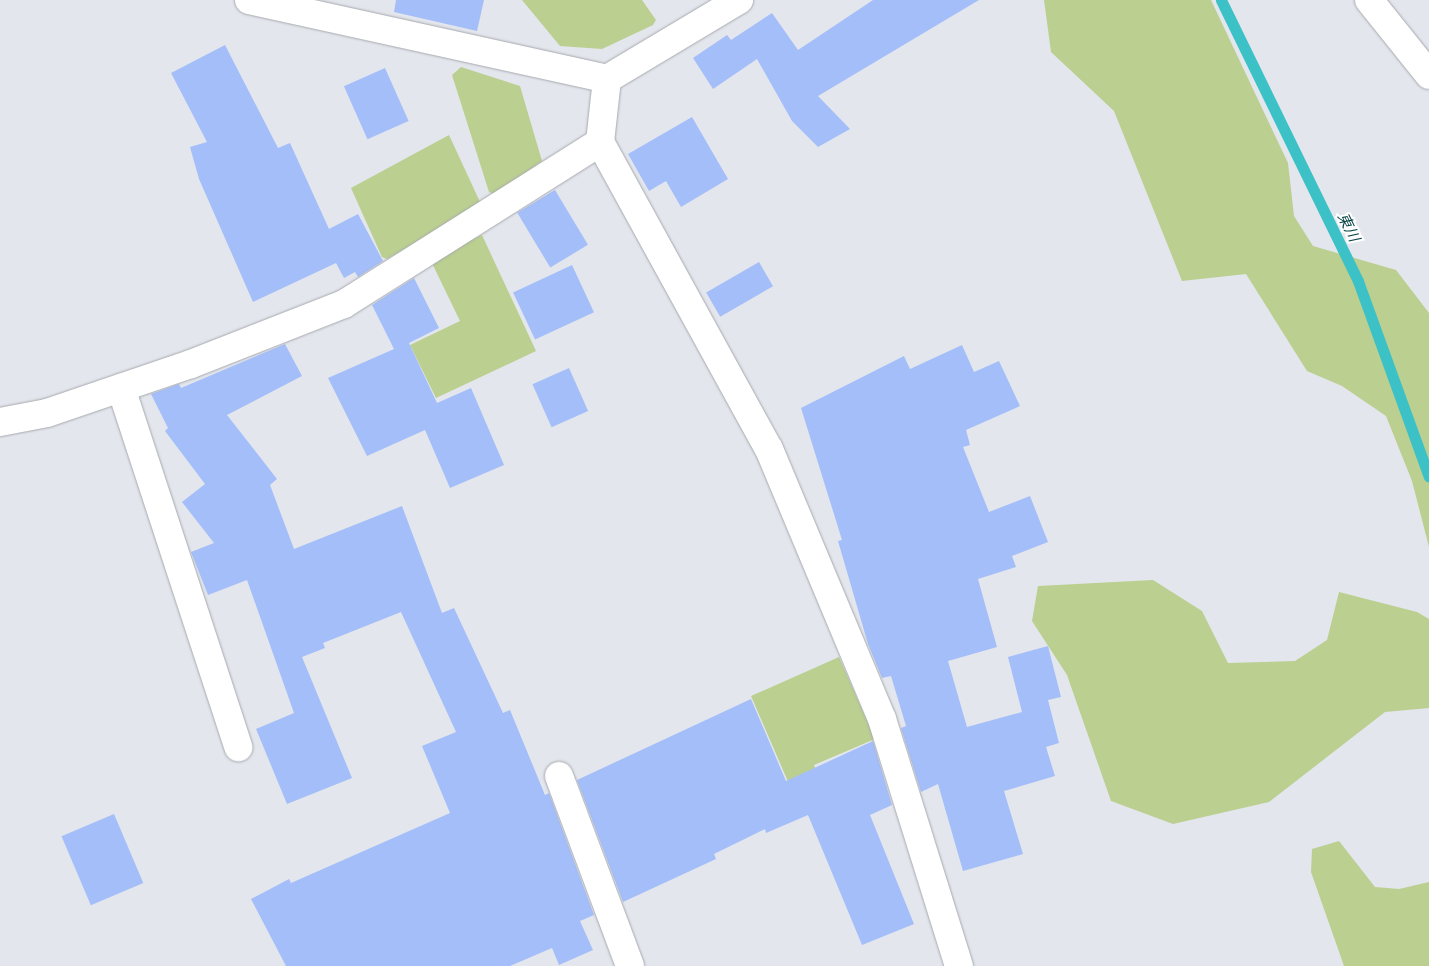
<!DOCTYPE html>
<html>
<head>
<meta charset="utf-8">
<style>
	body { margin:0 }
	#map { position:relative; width:1429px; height:966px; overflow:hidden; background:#e3e6ec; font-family:Lora,"Noto Sans JP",serif }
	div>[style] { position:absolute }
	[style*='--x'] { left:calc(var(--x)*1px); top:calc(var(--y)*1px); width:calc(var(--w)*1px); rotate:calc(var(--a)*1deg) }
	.green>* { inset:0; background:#bbcf90 }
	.stream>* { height:11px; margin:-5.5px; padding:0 5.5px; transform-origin:5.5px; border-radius:5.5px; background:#3cc1c6 }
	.building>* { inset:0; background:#a4bef9; transform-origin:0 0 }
	.roads { filter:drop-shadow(0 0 1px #a6a9af) drop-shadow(0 0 1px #a6a9af) }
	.minor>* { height:28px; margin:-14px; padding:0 14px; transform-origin:14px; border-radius:14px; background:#fff }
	span { translate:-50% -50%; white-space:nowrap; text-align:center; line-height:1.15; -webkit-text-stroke:4px #fff; paint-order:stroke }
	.water-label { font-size:15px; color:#064445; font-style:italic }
</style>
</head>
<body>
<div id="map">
	<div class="green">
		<i style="clip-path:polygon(522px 0,642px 0,656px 20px,653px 25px,602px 49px,560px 46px)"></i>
		<i style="clip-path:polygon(1044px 0,1211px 0,1288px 163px,1294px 216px,1313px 246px,1396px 270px,1429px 313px,1429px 547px,1412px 481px,1386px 416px,1342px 386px,1307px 371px,1246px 274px,1182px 281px,1114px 111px,1051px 52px)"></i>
		<i style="clip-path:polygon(461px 67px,520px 86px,542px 161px,496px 195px,489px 192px,452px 75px)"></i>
		<i style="clip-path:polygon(449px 135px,480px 202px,478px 208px,387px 259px,382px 257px,351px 188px)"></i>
		<i style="clip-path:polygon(482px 235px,536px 351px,436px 398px,410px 345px,460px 321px,430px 259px)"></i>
		<i style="clip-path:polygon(1153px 580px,1202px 611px,1228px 663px,1295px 661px,1327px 640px,1339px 592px,1417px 612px,1429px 619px,1429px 708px,1385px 712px,1269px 802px,1173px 824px,1111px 801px,1067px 675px,1032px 621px,1038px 586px)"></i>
		<i style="clip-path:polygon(839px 657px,875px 739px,814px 765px,829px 803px,802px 814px,751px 696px)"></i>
		<i style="clip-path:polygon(1339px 841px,1375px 887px,1399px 889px,1429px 882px,1429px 966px,1344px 966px,1311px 872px,1312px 849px)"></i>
	</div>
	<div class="stream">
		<i style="--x:1221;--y:0;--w:313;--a:64"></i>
		<i style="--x:1358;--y:281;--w:208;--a:70.1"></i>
	</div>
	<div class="building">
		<i style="clip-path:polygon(396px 0,484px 0,477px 31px,394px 12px)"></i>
		<i style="clip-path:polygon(873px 0,979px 0,818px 96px,850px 129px,818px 147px,792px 121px,757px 59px,713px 89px,693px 58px,727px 35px,731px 40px,772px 13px,798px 50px)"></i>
		<i style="clip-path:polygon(225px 45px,278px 148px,290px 143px,329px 229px,358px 214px,383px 261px,358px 277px,355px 272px,344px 278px,336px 263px,253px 302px,199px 179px,190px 147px,207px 142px,171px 73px)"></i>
		<i style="left:385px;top:68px;width:58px;height:45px;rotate:66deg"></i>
		<i style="clip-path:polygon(692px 117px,728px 179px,681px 207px,666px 181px,649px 191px,628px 154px)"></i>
		<i style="left:555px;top:190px;width:64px;height:44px;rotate:59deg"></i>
		<i style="left:759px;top:262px;width:28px;height:61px;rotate:60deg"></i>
		<i style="left:572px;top:265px;width:52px;height:65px;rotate:65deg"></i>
		<i style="clip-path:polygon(414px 278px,439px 328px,409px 343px,437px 403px,471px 388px,504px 465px,450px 488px,425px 430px,367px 456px,328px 378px,394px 349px,372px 305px)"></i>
		<i style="clip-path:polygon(285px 344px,302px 376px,227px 415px,277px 479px,270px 485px,294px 549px,402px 506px,442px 613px,454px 608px,503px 713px,510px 710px,545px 795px,549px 793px,594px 915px,580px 921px,593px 950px,559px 965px,552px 948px,510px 966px,286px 966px,251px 899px,289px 879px,291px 883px,450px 813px,422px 746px,456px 732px,401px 612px,323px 643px,325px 648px,302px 657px,352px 778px,287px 804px,256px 729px,294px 713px,247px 580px,208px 595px,191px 552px,214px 543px,182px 502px,205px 484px,165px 431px,168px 428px,151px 394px,179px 384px,181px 388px)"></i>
		<i style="clip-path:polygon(962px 345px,974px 372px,999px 361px,1020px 406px,966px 430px,970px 445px,963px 447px,989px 512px,1030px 496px,1048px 542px,1012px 556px,1016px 567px,978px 579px,997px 647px,948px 661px,967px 727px,1022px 712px,1008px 657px,1048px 646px,1061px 697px,1048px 700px,1059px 743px,1046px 747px,1055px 776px,1004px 791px,1023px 854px,963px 871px,938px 784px,921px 792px,901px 728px,906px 726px,891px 676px,882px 678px,868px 644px,838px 541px,842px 540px,801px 408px,904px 356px,910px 369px)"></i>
		<i style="left:569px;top:368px;width:47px;height:40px;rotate:66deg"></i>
		<i style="clip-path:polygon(751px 699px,786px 781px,873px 741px,892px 805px,870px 815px,914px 924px,862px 945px,808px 815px,766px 833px,765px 829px,714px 854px,716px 859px,623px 902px,577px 780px)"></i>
		<i style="left:114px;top:814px;width:75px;height:57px;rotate:67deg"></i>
	</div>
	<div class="roads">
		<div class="minor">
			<i style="--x:249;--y:0;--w:367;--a:12.4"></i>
			<i style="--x:607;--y:79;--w:154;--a:-30.9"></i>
			<i style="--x:1369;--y:0;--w:96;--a:51.3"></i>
			<i style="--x:607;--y:79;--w:63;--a:96.3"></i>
			<i style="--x:600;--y:142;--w:350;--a:61.2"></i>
			<i style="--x:769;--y:449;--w:293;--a:67.3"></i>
			<i style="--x:882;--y:719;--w:259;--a:72.7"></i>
			<i style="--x:121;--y:388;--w:378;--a:71.9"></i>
			<i style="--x:0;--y:422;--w:48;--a:-10.8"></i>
			<i style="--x:47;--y:413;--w:152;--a:-18.8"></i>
			<i style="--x:191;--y:364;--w:164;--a:-21.4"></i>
			<i style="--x:344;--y:304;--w:303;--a:-32.3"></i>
			<i style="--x:559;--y:776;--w:203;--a:69.5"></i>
		</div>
	</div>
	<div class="water-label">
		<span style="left:1349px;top:227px;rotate:64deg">東川</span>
	</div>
</div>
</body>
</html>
